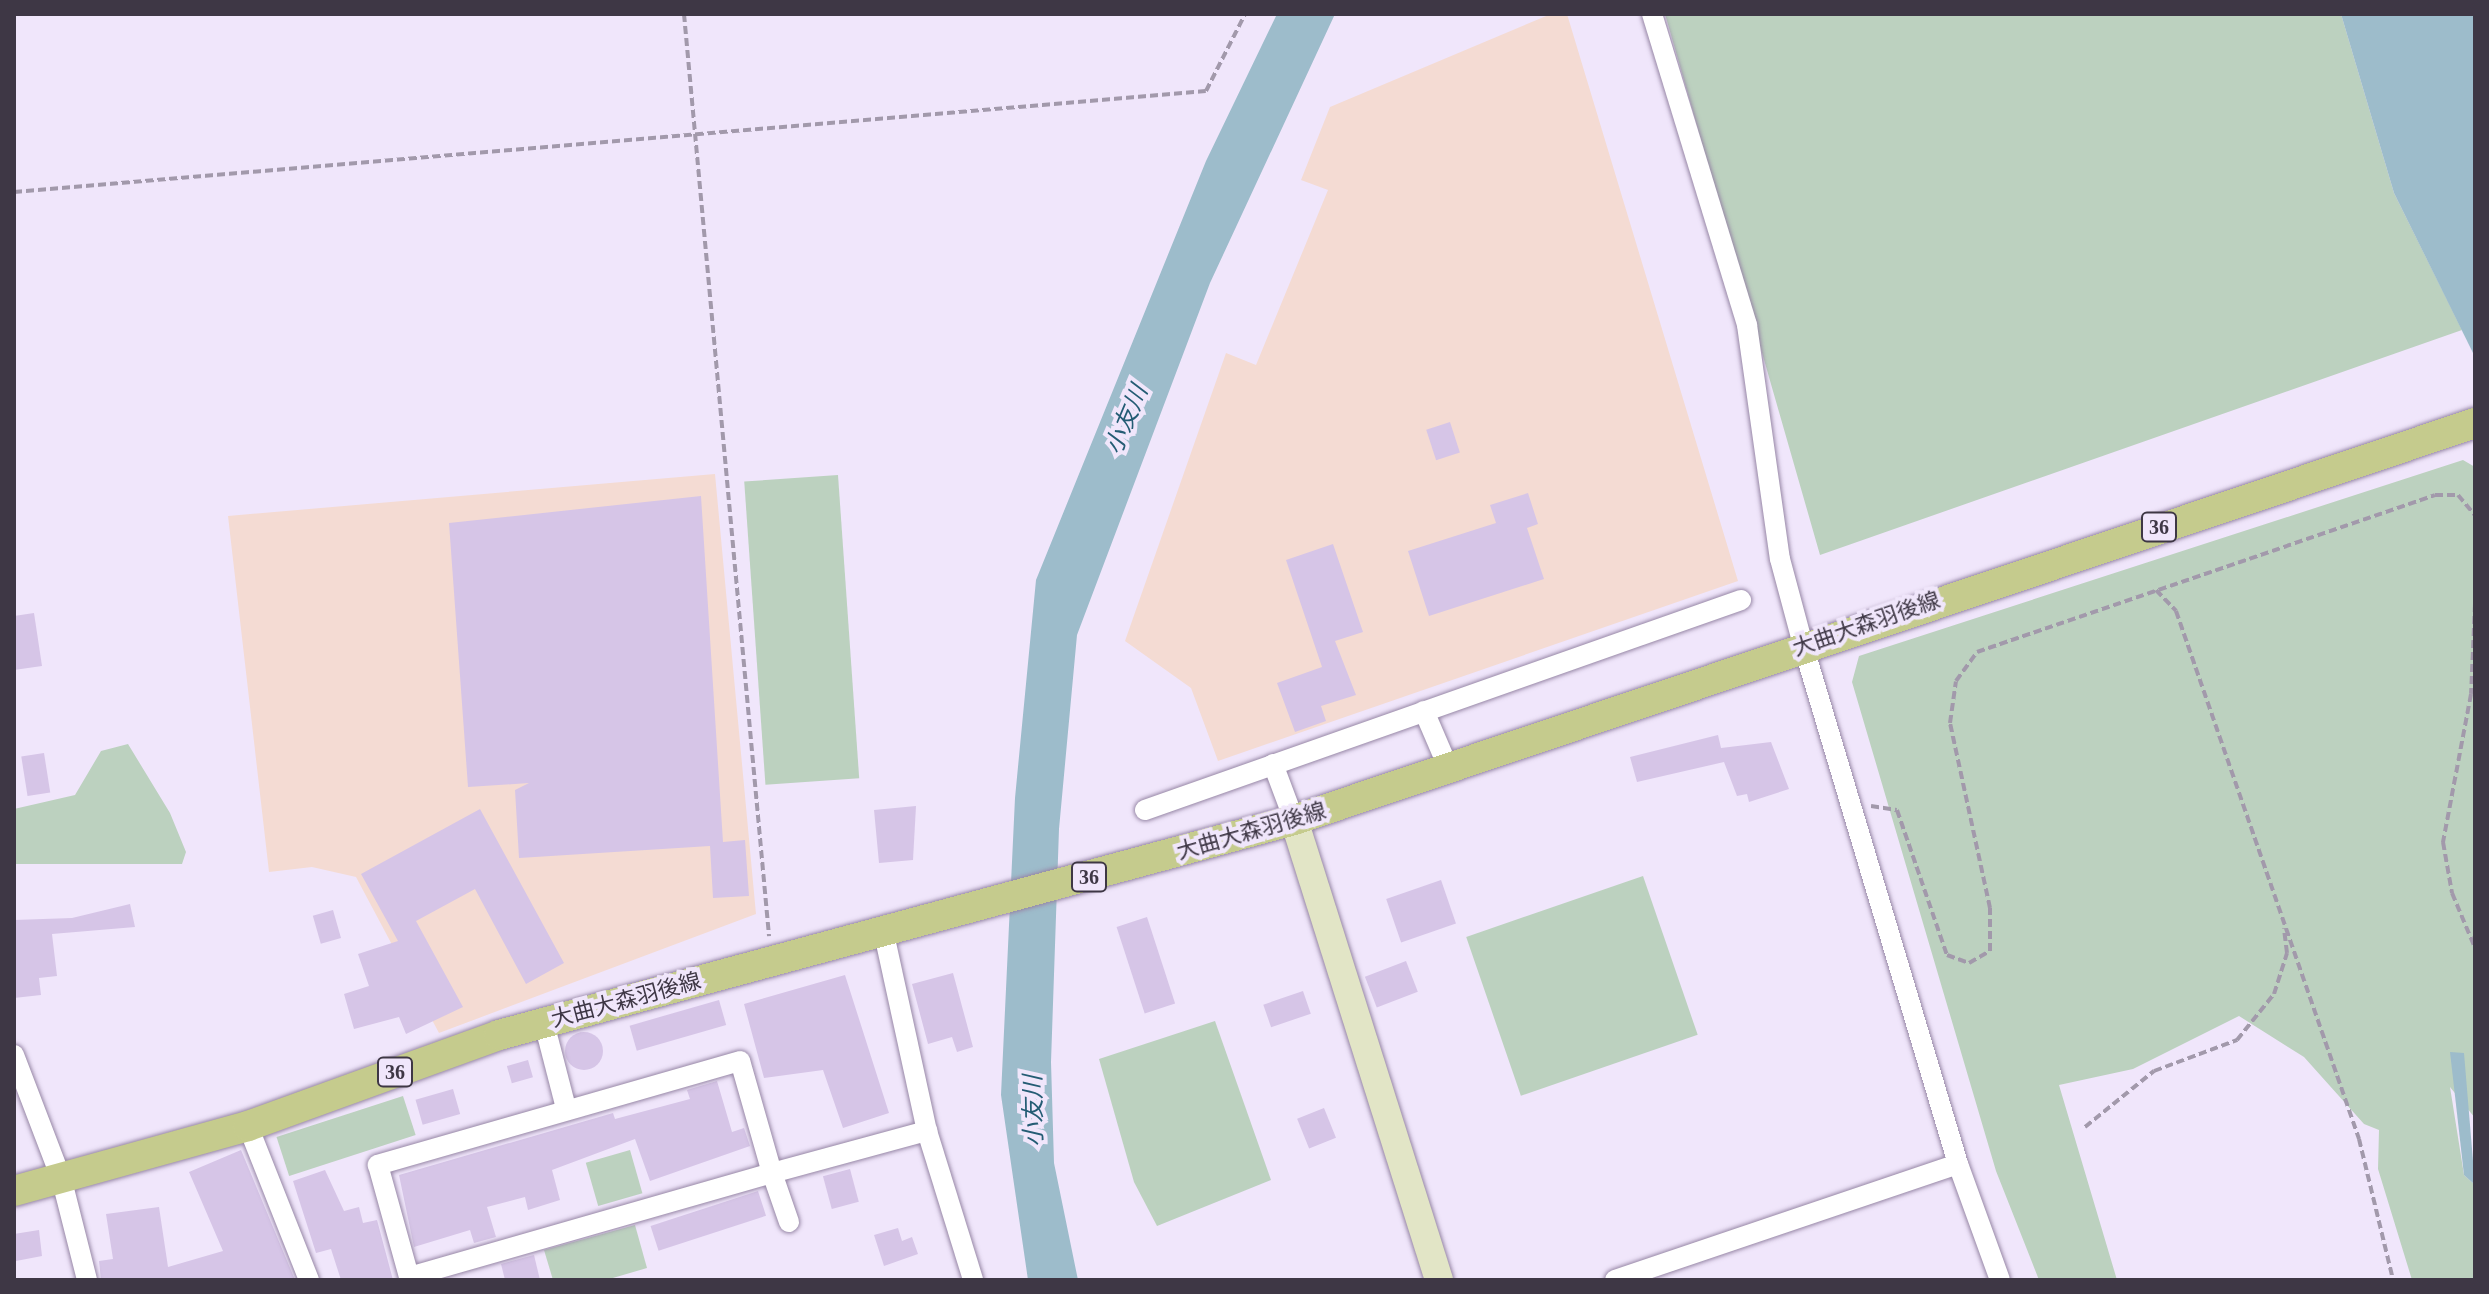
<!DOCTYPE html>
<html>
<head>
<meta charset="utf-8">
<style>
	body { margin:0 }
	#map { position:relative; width:2489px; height:1294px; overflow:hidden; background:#f0e6fb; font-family:"Times New Roman","Noto Sans JP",serif }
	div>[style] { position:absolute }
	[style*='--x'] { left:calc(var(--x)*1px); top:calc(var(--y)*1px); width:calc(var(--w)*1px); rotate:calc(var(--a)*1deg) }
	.industrial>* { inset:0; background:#f4dbd3 }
	.green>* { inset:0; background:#bcd1bf; transform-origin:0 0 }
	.water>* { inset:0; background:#9dbccb }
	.building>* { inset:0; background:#d6c5e7; transform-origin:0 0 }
	.round { border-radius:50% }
	.path>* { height:4px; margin-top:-2px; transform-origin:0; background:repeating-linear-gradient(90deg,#a299ab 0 8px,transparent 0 12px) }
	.roads { filter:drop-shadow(0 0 2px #9787a6) drop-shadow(0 0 2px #9787a6) }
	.street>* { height:20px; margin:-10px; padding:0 10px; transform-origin:10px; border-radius:10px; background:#fff }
	.secondary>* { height:28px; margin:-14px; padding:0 14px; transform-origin:14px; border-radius:14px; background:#e2e5c6 }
	.primary>* { height:30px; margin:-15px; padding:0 15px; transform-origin:15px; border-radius:15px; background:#c5cb8d }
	span { translate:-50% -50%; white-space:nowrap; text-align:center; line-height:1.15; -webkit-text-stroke:8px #f0e6fb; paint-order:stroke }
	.shield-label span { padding:2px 6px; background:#f0e6fb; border:2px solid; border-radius:6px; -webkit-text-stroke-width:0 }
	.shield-label { font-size:20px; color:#3e3745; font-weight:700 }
	.street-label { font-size:22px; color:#3e3745 }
	.water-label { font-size:24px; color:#245c74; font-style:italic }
	.frame { position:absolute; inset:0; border:16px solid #3e3745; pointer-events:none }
</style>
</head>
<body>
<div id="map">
	<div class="industrial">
		<i style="clip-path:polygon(1551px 14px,1567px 14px,1738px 581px,1218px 761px,1191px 688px,1125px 641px,1226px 353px,1256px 365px,1328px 190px,1301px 180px,1330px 107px)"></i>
		<i style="clip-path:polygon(715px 474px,756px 914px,439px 1033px,356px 877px,312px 867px,269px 872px,228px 516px)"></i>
	</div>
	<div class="green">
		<i style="clip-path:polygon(1665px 14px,2341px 14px,2394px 193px,2462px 330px,1820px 555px)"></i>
		<i style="clip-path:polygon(2463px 460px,2475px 467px,2475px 1118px,2450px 1087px,2464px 1175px,2475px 1185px,2475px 1280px,2412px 1280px,2378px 1169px,2379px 1130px,2364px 1124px,2304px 1057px,2239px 1016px,2133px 1069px,2059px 1085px,2117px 1280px,2039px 1280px,1996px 1171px,1852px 682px,1859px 656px)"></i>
		<i style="left:838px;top:475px;width:304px;height:94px;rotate:86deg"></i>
		<i style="clip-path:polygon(128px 744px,170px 813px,186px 852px,182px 864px,14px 864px,14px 809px,75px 795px,101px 751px)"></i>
		<i style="left:1643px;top:876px;width:168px;height:187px;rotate:71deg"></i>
		<i style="clip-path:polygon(1215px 1021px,1271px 1180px,1157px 1226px,1134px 1182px,1099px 1059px)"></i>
		<i style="left:403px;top:1096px;width:41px;height:133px;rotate:72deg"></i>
		<i style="left:630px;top:1150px;width:45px;height:46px;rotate:74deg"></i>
		<i style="clip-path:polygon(635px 1225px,647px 1268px,606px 1280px,553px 1280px,544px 1250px)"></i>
	</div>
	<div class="water">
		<i style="clip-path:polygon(1277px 14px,1335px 14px,1210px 283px,1077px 635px,1059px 829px,1051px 1062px,1054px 1163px,1078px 1280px,1028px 1280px,1001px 1095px,1015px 798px,1036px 580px,1206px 161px)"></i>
		<i style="clip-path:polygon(2341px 14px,2475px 14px,2475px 357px,2394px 193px)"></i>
		<i style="clip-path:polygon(2450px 1052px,2464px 1053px,2475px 1185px,2464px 1175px)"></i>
	</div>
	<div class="building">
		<i style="left:1450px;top:422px;width:32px;height:25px;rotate:72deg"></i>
		<i style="clip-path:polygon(1528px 493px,1538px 524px,1527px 528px,1544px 579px,1429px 616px,1408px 551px,1496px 523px,1490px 505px)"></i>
		<i style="clip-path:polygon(701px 496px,723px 842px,745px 840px,749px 896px,713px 898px,710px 846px,519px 858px,515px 790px,529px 783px,468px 787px,449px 523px)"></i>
		<i style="clip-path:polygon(1333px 544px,1363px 632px,1335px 641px,1356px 695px,1321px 706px,1326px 721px,1295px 732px,1277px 683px,1322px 667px,1286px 560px)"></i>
		<i style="clip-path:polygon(34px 613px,42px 666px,14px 670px,14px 616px)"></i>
		<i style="clip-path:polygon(1718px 735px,1721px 748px,1771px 742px,1789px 789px,1749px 802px,1747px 794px,1737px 796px,1724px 762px,1637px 782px,1630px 757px)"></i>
		<i style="left:44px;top:753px;width:40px;height:23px;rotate:81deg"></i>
		<i style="clip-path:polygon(916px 806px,913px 860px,879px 863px,874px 810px)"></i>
		<i style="clip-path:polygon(480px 809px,564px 963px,526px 984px,475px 889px,416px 921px,463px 1007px,406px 1034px,399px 1017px,354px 1029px,344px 994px,369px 986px,358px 954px,398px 941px,361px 874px)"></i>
		<i style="left:1441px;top:880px;width:46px;height:58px;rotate:71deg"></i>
		<i style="clip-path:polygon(130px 904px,135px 927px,52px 934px,57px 976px,39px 978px,41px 995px,14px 998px,14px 920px,72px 918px)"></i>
		<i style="left:333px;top:910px;width:29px;height:21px;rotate:74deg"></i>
		<i style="left:1147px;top:917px;width:91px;height:32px;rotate:72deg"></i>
		<i style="left:1406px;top:961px;width:33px;height:44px;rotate:69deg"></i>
		<i style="clip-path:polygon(953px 973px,973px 1047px,957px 1052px,952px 1037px,928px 1044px,912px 984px)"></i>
		<i style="clip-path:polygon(845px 975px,889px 1113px,843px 1128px,823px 1070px,764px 1078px,744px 1004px)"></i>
		<i style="left:1303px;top:991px;width:24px;height:42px;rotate:71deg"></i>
		<i style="left:719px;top:1000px;width:26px;height:93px;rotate:74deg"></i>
		<i class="round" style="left:565px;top:1032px;width:38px;height:38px"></i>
		<i style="left:528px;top:1060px;width:18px;height:22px;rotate:74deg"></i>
		<i style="clip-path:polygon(717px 1081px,732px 1132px,744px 1128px,750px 1146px,650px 1181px,635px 1139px,552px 1170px,560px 1200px,528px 1210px,525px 1197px,487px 1207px,496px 1237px,474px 1243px,470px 1230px,414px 1247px,399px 1175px,613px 1113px,615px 1119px,690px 1099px,687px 1090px)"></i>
		<i style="left:453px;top:1089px;width:26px;height:39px;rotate:74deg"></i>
		<i style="left:1324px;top:1108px;width:32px;height:29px;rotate:68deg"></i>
		<i style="clip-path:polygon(241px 1150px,295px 1280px,101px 1280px,99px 1261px,113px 1259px,106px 1214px,159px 1207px,168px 1267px,223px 1251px,189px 1172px)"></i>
		<i style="left:850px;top:1169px;width:34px;height:28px;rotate:75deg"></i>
		<i style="clip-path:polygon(325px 1170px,344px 1211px,359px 1207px,363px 1223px,377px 1220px,393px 1280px,341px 1280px,331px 1249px,316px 1253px,293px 1181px)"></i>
		<i style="left:758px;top:1191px;width:26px;height:113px;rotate:72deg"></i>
		<i style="clip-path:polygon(898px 1228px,902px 1241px,912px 1237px,918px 1254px,884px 1266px,874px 1235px)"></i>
		<i style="clip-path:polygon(39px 1230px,42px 1256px,16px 1261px,14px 1234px)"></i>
		<i style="clip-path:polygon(534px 1255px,540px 1280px,505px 1280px,501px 1264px)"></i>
	</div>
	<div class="path">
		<i style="--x:684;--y:14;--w:926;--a:84.73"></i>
		<i style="--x:14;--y:192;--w:1196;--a:-4.84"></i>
		<i style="--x:1206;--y:91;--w:86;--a:-63.1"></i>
		<i style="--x:2156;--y:590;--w:29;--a:46"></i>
		<i style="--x:2176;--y:611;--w:559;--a:70.88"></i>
		<i style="--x:2359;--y:1139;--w:145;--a:76.4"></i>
		<i style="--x:2475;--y:604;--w:90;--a:92.5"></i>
		<i style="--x:2471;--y:694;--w:151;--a:100.7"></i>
		<i style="--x:2443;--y:842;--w:52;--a:80"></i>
		<i style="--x:2452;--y:893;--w:60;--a:67.3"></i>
		<i style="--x:1871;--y:806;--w:26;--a:9"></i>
		<i style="--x:1897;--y:810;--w:153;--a:71"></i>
		<i style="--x:1947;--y:955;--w:23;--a:20"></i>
		<i style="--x:1969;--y:963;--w:24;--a:-30"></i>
		<i style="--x:1990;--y:951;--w:43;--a:-90"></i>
		<i style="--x:1990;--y:908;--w:189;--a:-102.2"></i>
		<i style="--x:1950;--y:723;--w:42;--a:-81.9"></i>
		<i style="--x:1956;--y:681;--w:36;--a:-54"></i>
		<i style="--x:1977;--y:652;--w:484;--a:-18.9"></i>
		<i style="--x:2435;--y:495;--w:23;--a:0"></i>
		<i style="--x:2458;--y:495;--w:26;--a:50"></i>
		<i style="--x:2085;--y:1127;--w:89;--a:-39.1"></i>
		<i style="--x:2154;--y:1071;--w:89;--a:-20.5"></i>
		<i style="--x:2237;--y:1040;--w:59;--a:-51.2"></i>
		<i style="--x:2274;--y:994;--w:43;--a:-72.4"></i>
		<i style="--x:2287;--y:953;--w:25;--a:-97"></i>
	</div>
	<div class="roads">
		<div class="street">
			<i style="--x:1652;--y:14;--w:325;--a:73"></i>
			<i style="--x:1747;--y:325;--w:236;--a:82"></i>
			<i style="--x:1780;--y:559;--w:89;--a:75"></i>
			<i style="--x:1803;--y:645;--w:542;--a:73.37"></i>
			<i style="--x:1958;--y:1164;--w:123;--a:70.1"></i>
			<i style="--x:1424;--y:711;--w:61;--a:66.8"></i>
			<i style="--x:1273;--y:764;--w:60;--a:69.4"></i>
			<i style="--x:1145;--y:810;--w:632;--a:-19.41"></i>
			<i style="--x:884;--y:934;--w:202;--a:77.7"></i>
			<i style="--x:927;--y:1131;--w:156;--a:72.8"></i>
			<i style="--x:544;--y:1023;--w:88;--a:75.5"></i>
			<i style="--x:14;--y:1055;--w:135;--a:69.1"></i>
			<i style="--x:62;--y:1181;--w:102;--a:75.8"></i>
			<i style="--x:248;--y:1126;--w:166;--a:68.4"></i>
			<i style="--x:789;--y:1222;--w:52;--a:-109.1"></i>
			<i style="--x:772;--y:1173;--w:116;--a:-105.9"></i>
			<i style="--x:740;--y:1061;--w:377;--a:164"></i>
			<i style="--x:378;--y:1165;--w:116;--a:74.5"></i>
			<i style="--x:409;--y:1277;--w:378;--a:-16"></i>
			<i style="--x:772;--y:1173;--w:161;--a:-15.2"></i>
			<i style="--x:1615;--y:1280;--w:362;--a:-18.7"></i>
		</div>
		<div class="secondary">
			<i style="--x:1294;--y:820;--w:482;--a:72.5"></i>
		</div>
		<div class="primary">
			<i style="--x:14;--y:1191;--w:243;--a:-15.5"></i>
			<i style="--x:248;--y:1126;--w:267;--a:-19.9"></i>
			<i style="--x:499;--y:1035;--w:824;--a:-15.13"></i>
			<i style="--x:1294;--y:820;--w:1246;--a:-18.58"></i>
		</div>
	</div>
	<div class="shield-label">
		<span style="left:2159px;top:527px">36</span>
		<span style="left:1089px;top:877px">36</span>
		<span style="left:395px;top:1072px">36</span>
	</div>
	<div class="street-label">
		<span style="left:1866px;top:624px;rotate:-19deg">大曲大森羽後線</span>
		<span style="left:1251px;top:831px;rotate:-16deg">大曲大森羽後線</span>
		<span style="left:626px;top:1000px;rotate:-15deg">大曲大森羽後線</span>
	</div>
	<div class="water-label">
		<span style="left:1127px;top:420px;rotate:-67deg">小友川</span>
		<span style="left:1034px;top:1111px;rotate:-91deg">小友川</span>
	</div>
	<div class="frame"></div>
</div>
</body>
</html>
